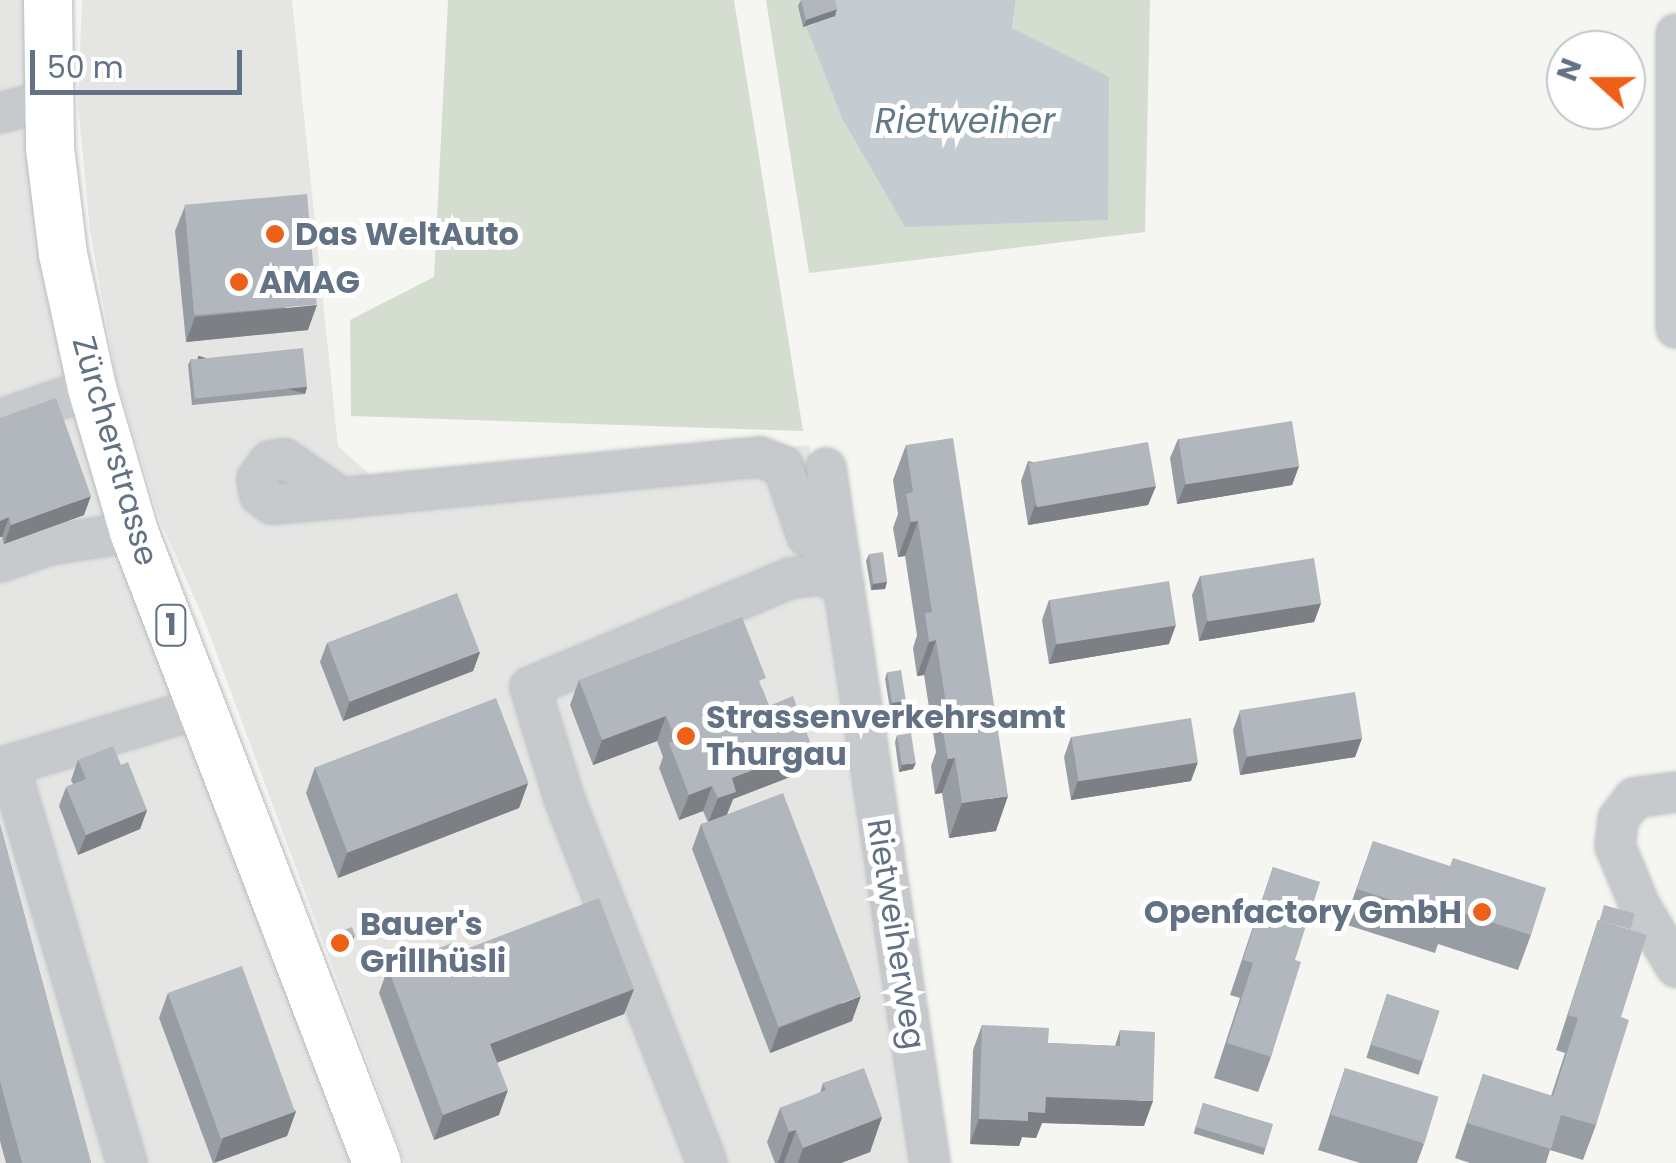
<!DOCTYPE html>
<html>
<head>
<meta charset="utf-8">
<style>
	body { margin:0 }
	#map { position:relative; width:1676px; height:1163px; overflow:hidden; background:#f5f5f1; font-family:Poppins,sans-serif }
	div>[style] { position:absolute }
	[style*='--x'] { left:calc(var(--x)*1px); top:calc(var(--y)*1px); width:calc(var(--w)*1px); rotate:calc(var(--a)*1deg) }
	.built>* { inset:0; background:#e5e6e4 }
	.green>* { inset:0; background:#d5ddd1 }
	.water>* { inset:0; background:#c4ccd2 }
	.roads { filter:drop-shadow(0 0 2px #b9bcc0) drop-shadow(0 0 2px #b9bcc0) }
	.minor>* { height:38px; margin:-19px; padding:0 19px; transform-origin:19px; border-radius:19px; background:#c7cacd }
	.major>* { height:48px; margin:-24px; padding:0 24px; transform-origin:24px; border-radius:24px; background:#fff }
	.wall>* { inset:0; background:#989da3; transform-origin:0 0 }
	.shaded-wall>* { inset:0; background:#7c8084; transform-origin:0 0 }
	.building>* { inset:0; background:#b1b7bd; transform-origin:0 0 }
	.dots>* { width:28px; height:28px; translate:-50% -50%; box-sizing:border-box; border:5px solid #fff; border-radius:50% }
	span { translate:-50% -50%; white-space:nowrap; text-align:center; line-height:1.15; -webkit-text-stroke:10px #fff; paint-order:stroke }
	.shield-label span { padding:2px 8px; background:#fff; border:2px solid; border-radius:8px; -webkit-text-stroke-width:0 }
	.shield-label { font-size:30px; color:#627184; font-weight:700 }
	.poi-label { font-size:32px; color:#627184; font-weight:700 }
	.left { translate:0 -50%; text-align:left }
	.right { translate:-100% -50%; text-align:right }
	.street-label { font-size:32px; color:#627184 }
	.water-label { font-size:35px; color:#627a88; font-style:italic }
	.north { position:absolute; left:1546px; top:30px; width:100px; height:100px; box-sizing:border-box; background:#fff; border:2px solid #c0c6ce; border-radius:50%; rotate:291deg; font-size:28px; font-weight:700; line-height:40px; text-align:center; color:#627184 }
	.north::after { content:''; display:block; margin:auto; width:35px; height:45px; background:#ee5f18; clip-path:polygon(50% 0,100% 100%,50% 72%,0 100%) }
	.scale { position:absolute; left:30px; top:50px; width:212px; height:45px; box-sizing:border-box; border:5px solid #627184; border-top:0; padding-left:12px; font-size:30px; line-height:35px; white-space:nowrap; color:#627184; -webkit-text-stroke:8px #fff; paint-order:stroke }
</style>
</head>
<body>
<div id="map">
	<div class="built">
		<i style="clip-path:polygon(0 0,48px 0,63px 254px,377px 1163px,0 1163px)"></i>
		<i style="clip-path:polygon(82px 0,292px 0,338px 446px,381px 485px,809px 445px,918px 1163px,405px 1163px,205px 622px,159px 518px,116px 377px,90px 231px,78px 104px)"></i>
	</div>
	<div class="green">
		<i style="clip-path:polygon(448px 0,734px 0,803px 431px,351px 416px,350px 320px,434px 277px)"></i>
		<i style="clip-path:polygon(766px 0,832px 0,815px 25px,807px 26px,1012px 28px,1016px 0,1150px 0,1145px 232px,809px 273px)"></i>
	</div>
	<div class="water">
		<i style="clip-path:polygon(832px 0,1016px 0,1012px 28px,1109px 77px,1108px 220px,905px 227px,842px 118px,806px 26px,814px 25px)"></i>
	</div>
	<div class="roads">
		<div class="minor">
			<i style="--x:1676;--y:34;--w:294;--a:90"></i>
			<i style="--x:0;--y:113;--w:51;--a:-14.9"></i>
			<i style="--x:0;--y:420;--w:97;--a:-19.2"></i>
			<i style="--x:826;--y:468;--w:703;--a:81.49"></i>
			<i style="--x:341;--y:498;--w:69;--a:175"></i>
			<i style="--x:272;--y:504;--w:15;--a:-143"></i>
			<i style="--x:260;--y:495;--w:16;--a:-101"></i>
			<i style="--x:257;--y:479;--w:22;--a:-54"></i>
			<i style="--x:270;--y:461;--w:15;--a:-8"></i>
			<i style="--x:285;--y:459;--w:68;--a:34.9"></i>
			<i style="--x:341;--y:498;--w:421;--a:-5.6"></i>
			<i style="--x:760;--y:457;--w:25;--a:21"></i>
			<i style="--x:783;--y:466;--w:74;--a:71.1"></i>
			<i style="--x:807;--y:536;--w:37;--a:29"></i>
			<i style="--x:0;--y:562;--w:51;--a:-19.5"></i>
			<i style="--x:48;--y:545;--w:87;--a:-8.6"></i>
			<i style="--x:9;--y:765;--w:415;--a:73.5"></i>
			<i style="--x:0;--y:768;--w:212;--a:-16.7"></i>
			<i style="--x:1676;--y:792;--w:42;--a:171.9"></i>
			<i style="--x:1634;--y:798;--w:26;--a:127"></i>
			<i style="--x:1618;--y:819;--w:27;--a:96"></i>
			<i style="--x:1615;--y:846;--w:65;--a:67.4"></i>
			<i style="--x:1640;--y:906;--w:71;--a:59.5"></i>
			<i style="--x:707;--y:1163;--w:392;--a:-111.4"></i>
			<i style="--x:564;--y:798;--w:116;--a:-107"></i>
			<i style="--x:530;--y:687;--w:282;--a:-22.7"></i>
			<i style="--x:790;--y:578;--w:31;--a:-6"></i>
			<i style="--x:821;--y:575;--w:25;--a:23"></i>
		</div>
		<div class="major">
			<i style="--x:48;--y:0;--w:148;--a:89.2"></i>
			<i style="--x:50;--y:148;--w:107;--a:83"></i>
			<i style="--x:63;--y:254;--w:137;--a:77.8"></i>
			<i style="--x:92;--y:388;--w:150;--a:73.7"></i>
			<i style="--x:134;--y:532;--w:676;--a:68.94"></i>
		</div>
	</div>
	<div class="wall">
		<i style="clip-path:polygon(801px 0,835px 16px,803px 27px,798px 6px)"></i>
		<i style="clip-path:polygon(185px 206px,308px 330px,186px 342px,175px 231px)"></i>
		<i style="clip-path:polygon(191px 359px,307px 387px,305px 394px,192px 405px,188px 365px)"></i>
		<i style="clip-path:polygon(0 418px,84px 515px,4px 544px,2px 537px,0 537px)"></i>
		<i style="clip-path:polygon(1178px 439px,1299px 466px,1292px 485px,1177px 504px,1170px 458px)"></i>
		<i style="clip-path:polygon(906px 445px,996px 831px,949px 838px,942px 793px,935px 794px,931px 766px,936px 752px,924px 675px,917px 676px,913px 648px,917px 635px,905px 556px,898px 557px,893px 528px,898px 514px,893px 480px)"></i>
		<i style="clip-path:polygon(1028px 461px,1156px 486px,1148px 505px,1028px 525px,1021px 481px)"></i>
		<i style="clip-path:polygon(869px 554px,887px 582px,885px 589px,871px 590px,866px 561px)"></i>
		<i style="clip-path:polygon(1200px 576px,1321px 603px,1314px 622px,1199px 641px,1192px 595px)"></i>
		<i style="clip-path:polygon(1049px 600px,1169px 644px,1049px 664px,1042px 620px)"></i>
		<i style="clip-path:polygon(327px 643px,480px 652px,473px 671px,343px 721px,320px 662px)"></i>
		<i style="clip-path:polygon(887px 672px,903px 707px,890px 709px,885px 679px)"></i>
		<i style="clip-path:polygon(579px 680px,762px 688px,769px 706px,812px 747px,803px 772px,733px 799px,727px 814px,852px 1021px,770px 1053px,692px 849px,701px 824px,708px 822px,703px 811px,679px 820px,659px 768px,663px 757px,657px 741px,593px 765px,570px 705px)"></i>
		<i style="clip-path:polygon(1240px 711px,1362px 738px,1355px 757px,1240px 775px,1233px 730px)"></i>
		<i style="clip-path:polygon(897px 735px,913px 769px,899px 772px,895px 742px)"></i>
		<i style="clip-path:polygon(1071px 737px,1191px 781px,1071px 800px,1064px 757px)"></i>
		<i style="clip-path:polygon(78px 760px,121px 765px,147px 810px,140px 829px,78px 855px,59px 806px,66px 787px,73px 784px,71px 780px)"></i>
		<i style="clip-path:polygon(315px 767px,528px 783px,519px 808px,338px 878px,306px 793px)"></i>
		<i style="clip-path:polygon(0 824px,91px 1163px,6px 1163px,0 1141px)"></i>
		<i style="clip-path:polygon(1373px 841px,1531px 935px,1518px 970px,1438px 944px,1435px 953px,1344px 924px)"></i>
		<i style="clip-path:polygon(1273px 867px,1295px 960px,1271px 1057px,1258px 1092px,1214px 1078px,1240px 998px,1230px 995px)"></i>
		<i style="clip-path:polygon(1598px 920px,1630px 930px,1621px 1017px,1596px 1125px,1583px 1160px,1550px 1150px,1546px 1163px,1470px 1163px,1455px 1158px,1483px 1074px,1551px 1096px,1565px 1053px,1556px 1050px)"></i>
		<i style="clip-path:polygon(330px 936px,352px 942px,330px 951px,327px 943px)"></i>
		<i style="clip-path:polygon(388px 968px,634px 989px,624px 1014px,497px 1062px,499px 1115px,434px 1140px,379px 993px)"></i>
		<i style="clip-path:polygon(168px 993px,296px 1111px,287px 1136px,213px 1163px,159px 1018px)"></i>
		<i style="left:1387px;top:994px;width:55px;height:67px;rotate:18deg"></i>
		<i style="clip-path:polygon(982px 1025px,1048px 1043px,1115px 1046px,1120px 1030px,1144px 1126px,1042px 1123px,1036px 1138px,1022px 1137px,1019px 1146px,970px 1144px,973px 1050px)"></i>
		<i style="clip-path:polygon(1345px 1068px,1424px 1144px,1417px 1163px,1360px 1163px,1318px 1150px)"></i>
		<i style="clip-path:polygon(823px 1083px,882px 1117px,870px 1152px,841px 1163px,775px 1163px,767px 1142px,780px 1108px,820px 1093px)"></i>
		<i style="left:1203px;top:1103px;width:73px;height:32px;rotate:17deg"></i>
	</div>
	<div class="shaded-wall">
		<i style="clip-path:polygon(837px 9px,835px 16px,803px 27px,806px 20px)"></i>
		<i style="clip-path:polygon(317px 305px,308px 330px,186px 342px,195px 317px)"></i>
		<i style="left:307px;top:387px;width:7px;height:113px;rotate:106deg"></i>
		<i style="clip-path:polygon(1299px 466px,1292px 485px,1177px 504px,1185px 484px)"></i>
		<i style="clip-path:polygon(1156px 486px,1148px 505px,1028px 525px,1035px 505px)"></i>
		<i style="clip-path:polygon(91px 496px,84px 515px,4px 544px,11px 525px)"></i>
		<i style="clip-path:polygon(9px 517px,2px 537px,0 537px,0 521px)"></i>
		<i style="clip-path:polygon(918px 521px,905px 556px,898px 557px,911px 522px)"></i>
		<i style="clip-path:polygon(887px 582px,885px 589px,871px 590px,873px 584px)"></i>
		<i style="clip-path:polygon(1321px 603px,1314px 622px,1199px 641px,1207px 621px)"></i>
		<i style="clip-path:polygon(1176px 625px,1169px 644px,1049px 664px,1056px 644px)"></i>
		<i style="clip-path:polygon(936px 640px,924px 675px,917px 676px,929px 642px)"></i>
		<i style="clip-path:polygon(480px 652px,473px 671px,343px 721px,350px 701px)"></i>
		<i style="clip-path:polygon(906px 701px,903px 707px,890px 709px,892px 703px)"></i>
		<i style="clip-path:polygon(666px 716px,657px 741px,593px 765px,602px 740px)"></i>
		<i style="clip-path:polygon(1362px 738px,1355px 757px,1240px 775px,1247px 756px)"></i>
		<i style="clip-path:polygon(812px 747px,803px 772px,733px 799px,726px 817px,708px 823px,718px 798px,732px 778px)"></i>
		<i style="clip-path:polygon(955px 758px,942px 793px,935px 794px,948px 759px)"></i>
		<i style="clip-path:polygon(1198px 762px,1191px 781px,1071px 800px,1078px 781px)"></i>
		<i style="clip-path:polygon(916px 763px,913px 769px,899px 772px,902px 765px)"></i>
		<i style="clip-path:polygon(528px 783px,519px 808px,338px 878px,347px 853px)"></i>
		<i style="clip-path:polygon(712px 786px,703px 811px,679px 820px,689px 795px)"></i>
		<i style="clip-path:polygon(1008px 796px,996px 831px,949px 838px,962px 803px)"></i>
		<i style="clip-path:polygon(147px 810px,140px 829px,78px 855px,86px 835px)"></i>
		<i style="clip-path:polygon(355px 935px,352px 942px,330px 951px,333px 944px)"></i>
		<i style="clip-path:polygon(634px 989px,624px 1014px,481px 1069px,490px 1044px)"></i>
		<i style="clip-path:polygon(861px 996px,852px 1021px,770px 1053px,779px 1028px)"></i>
		<i style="clip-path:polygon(508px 1090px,499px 1115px,434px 1140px,443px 1115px)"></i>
		<i style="clip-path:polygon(1046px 1097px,1153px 1101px,1144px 1126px,1042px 1123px,1036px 1138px,1022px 1137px,1019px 1146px,970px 1144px,979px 1119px,1028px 1112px)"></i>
		<i style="clip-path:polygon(296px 1111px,287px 1136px,214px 1163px,223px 1138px)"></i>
		<i style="clip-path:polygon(882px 1117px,870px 1152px,841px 1163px,798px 1163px,803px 1148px)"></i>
		<i style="clip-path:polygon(796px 1130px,784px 1163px,778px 1163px,789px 1132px)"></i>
	</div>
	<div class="building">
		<i style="clip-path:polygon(801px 0,835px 0,837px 9px,806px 20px)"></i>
		<i style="left:307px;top:194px;width:111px;height:123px;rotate:85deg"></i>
		<i style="left:303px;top:348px;width:39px;height:113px;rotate:84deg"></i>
		<i style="clip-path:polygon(56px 398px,91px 496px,11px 525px,9px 517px,0 521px,0 418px)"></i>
		<i style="left:1292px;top:421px;width:46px;height:115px;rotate:81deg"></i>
		<i style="clip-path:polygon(953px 438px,1008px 796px,962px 803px,955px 758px,948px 759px,946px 749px,943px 731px,950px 730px,936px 640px,929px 642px,925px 613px,932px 612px,918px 521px,911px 522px,906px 494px,913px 492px,906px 445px)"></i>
		<i style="left:1148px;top:442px;width:45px;height:121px;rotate:80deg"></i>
		<i style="left:883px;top:552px;width:30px;height:14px;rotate:82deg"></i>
		<i style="left:1314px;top:558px;width:46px;height:115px;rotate:81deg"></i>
		<i style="left:1169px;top:581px;width:45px;height:121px;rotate:81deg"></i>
		<i style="left:457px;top:593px;width:63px;height:139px;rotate:69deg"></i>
		<i style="clip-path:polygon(742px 617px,766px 678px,759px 681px,769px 706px,793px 696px,812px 747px,732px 778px,736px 792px,718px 798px,712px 786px,689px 795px,669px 743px,676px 740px,666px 716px,602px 740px,579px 680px)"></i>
		<i style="left:901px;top:670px;width:31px;height:14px;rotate:81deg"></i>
		<i style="left:1355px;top:692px;width:47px;height:117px;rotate:81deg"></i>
		<i style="left:496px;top:698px;width:91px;height:194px;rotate:69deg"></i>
		<i style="left:1191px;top:718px;width:45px;height:121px;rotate:81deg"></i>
		<i style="left:911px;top:733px;width:30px;height:14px;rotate:81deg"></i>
		<i style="clip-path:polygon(113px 746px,121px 765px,128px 762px,147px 810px,86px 835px,66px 787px,86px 779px,78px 760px)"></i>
		<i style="left:783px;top:793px;width:217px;height:88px;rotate:69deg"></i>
		<i style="clip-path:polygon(0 824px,91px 1163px,22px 1163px,0 1081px)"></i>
		<i style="clip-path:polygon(1373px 841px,1450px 866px,1453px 858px,1546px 888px,1531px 935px,1450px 909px,1447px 918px,1357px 889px)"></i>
		<i style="clip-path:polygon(1273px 867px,1320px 882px,1295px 960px,1301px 962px,1271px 1057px,1227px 1043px,1253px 963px,1243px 960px)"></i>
		<i style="clip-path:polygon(599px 898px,634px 989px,490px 1044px,508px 1090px,443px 1115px,388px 968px,452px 943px,456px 953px)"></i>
		<i style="left:1604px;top:905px;width:32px;height:16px;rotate:16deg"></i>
		<i style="clip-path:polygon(1598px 920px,1647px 935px,1621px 1017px,1629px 1020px,1596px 1125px,1561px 1115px,1551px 1149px,1467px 1123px,1483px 1074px,1553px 1096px,1578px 1018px,1568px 1015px)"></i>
		<i style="left:352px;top:927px;width:9px;height:24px;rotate:69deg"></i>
		<i style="left:242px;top:966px;width:155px;height:79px;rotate:70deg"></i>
		<i style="left:1387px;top:994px;width:55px;height:53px;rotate:18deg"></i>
		<i style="clip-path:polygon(982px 1025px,1049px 1028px,1048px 1043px,1120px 1046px,1120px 1030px,1155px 1032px,1153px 1101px,1046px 1097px,1045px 1113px,1028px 1112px,1028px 1121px,979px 1119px)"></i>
		<i style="clip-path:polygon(864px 1068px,882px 1117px,803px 1148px,796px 1130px,789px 1132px,780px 1108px,826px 1090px,823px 1083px)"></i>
		<i style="left:1345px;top:1068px;width:98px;height:49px;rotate:17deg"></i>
		<i style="left:1203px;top:1103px;width:73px;height:25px;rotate:17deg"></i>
	</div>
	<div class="dots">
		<i style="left:275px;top:234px;background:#ee5f18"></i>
		<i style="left:239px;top:282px;background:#ee5f18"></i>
		<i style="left:686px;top:736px;background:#ee5f18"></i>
		<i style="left:1482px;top:912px;background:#ee5f18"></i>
		<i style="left:340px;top:943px;background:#ee5f18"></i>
	</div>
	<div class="shield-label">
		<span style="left:171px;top:625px">1</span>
	</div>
	<div class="poi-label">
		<span class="left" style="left:295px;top:234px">Das WeltAuto</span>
		<span class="left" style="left:259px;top:282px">AMAG</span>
		<span class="left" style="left:706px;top:736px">Strassenverkehrsamt<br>Thurgau</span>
		<span class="right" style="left:1462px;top:912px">Openfactory GmbH</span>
		<span class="left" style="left:360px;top:943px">Bauer's<br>Grillhüsli</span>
	</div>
	<div class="street-label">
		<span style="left:115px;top:451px;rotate:74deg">Zürcherstrasse</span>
		<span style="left:896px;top:934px;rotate:81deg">Rietweiherweg</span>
	</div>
	<div class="water-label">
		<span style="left:965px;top:121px">Rietweiher</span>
	</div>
	<div class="north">N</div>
	<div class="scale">50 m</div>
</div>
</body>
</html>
